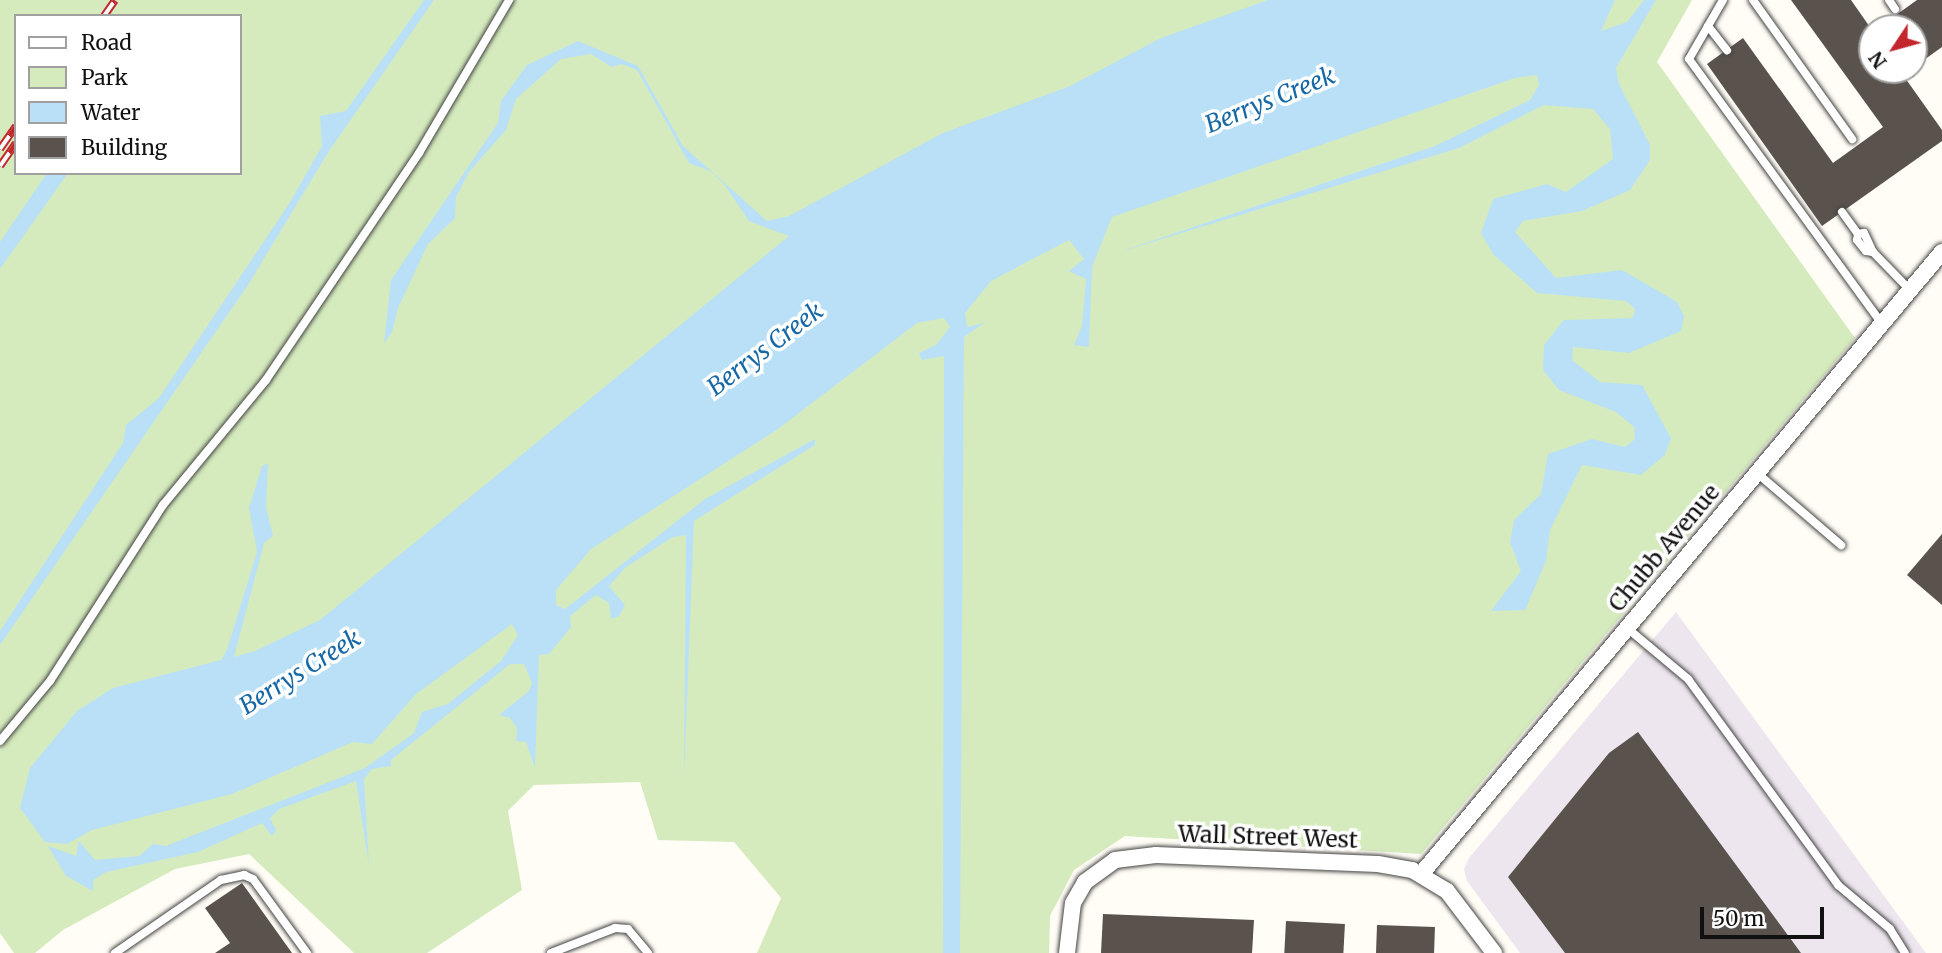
<!DOCTYPE html>
<html>
<head>
<meta charset="utf-8">
<style>
	body { margin:0 }
	#map { position:relative; width:1942px; height:953px; overflow:hidden; background:#fffdf5; font-family:Merriweather,serif }
	div>[style] { position:absolute }
	[style*='--x'] { left:calc(var(--x)*1px); top:calc(var(--y)*1px); width:calc(var(--w)*1px); rotate:calc(var(--a)*1deg) }
	.industrial>* { inset:0; background:#eee6ef }
	.green>* { inset:0; background:#d5ebbd }
	.water>* { inset:0; background:#b9e0f7 }
	.building>* { inset:0; background:#5a524d; transform-origin:0 0 }
	.roads { filter:drop-shadow(0 0 2px #444) drop-shadow(0 0 2px #444) }
	.service>* { height:8px; margin:-4px; padding:0 4px; transform-origin:4px; border-radius:4px; background:#fff }
	.minor>* { height:16px; margin:-8px; padding:0 8px; transform-origin:8px; border-radius:8px; background:#fff }
	.rail>* { height:8px; margin-top:-4px; transform-origin:0; background:repeating-linear-gradient(90deg,#fff 0 16px,#c4262e 0 32px); box-sizing:border-box; border-block:2px solid #c4262e }
	span { translate:-50% -50%; white-space:nowrap; text-align:center; line-height:1.15; -webkit-text-stroke:7px #fff; paint-order:stroke }
	.street-label { font-size:23px; color:#111 }
	.water-label { font-size:24px; color:#1768a6; font-style:italic }
	.legend { position:absolute; left:14px; top:14px; width:228px; height:161px; box-sizing:border-box; background:#fff; border:2px solid #a0a0a0; margin:0; padding:9px 12px; list-style:none; font-size:21px; color:#111 }
	.legend li { display:flex; align-items:center; gap:14px; height:35px }
	.legend b { width:35px; border:2px solid #a0a0a0 }
	.north { position:absolute; left:1858px; top:14px; width:70px; height:70px; box-sizing:border-box; background:#fff; border:2px solid #a0a0a0; border-radius:50%; rotate:234deg; font-size:19px; font-weight:700; line-height:28px; text-align:center; color:#111 }
	.north::after { content:''; display:block; margin:auto; width:24px; height:32px; background:#c4262e; clip-path:polygon(50% 0,100% 100%,50% 72%,0 100%) }
	.scale { position:absolute; left:1700px; top:907px; width:124px; height:32px; box-sizing:border-box; border:4px solid #111; border-top:0; padding-left:9px; font-size:21px; line-height:24px; white-space:nowrap; color:#111; -webkit-text-stroke:5px #fff; paint-order:stroke }
</style>
</head>
<body>
<div id="map">
	<div class="industrial">
		<i style="clip-path:polygon(1676px 612px,1926px 953px,1520px 953px,1467px 881px,1464px 869px,1469px 858px)"></i>
	</div>
	<div class="green">
		<i style="clip-path:polygon(evenodd,0 0,1692px 0,1657px 62px,1855px 338px,1421px 854px,1125px 836px,1074px 870px,1050px 916px,1049px 953px,757px 953px,781px 898px,734px 842px,658px 840px,640px 782px,534px 785px,508px 811px,522px 890px,427px 953px,354px 953px,249px 854px,175px 869px,63px 930px,35px 953px,14px 953px,0 933px,0 0,16px 16px,240px 16px,240px 173px,16px 173px,16px 16px)"></i>
	</div>
	<div class="water">
		<i style="clip-path:polygon(424px 0,434px 0,329px 151px,248px 285px,0 645px,0 631px,123px 443px,126px 425px,159px 398px,289px 204px,322px 146px,320px 116px,346px 111px)"></i>
		<i style="clip-path:polygon(1268px 0,1615px 0,1601px 31px,1627px 22px,1644px 0,1656px 0,1616px 68px,1619px 84px,1650px 145px,1650px 160px,1630px 190px,1582px 211px,1523px 221px,1515px 232px,1556px 278px,1622px 270px,1677px 302px,1684px 316px,1681px 331px,1629px 353px,1573px 347px,1572px 360px,1600px 382px,1642px 385px,1671px 438px,1665px 455px,1641px 475px,1582px 465px,1550px 530px,1546px 561px,1525px 610px,1491px 611px,1521px 571px,1510px 542px,1514px 520px,1541px 494px,1548px 454px,1592px 439px,1625px 447px,1635px 439px,1634px 427px,1616px 412px,1559px 390px,1543px 370px,1544px 345px,1564px 320px,1633px 318px,1635px 309px,1626px 301px,1537px 293px,1493px 254px,1481px 233px,1493px 199px,1547px 184px,1566px 192px,1613px 159px,1610px 129px,1593px 109px,1544px 105px,1459px 148px,1113px 254px,1435px 146px,1530px 100px,1539px 85px,1537px 75px,1515px 78px,1112px 217px,1092px 267px,1089px 347px,1074px 345px,1082px 326px,1086px 279px,1069px 271px,1084px 259px,1069px 240px,991px 281px,965px 313px,967px 327px,984px 323px,964px 337px,960px 953px,943px 953px,944px 356px,922px 360px,919px 353px,936px 345px,950px 327px,944px 318px,917px 323px,778px 429px,591px 549px,556px 590px,556px 605px,565px 609px,705px 499px,815px 439px,815px 445px,694px 521px,684px 779px,686px 535px,673px 537px,626px 567px,609px 586px,625px 605px,619px 616px,611px 619px,609px 603px,596px 595px,570px 616px,571px 627px,549px 654px,539px 655px,535px 768px,526px 742px,516px 741px,517px 728px,510px 718px,499px 715px,529px 691px,532px 683px,524px 664px,510px 664px,391px 760px,391px 766px,372px 769px,364px 779px,369px 866px,356px 781px,279px 809px,270px 818px,276px 830px,272px 836px,262px 823px,198px 852px,106px 872px,93px 880px,93px 891px,66px 876px,48px 846px,76px 856px,79px 841px,95px 860px,139px 856px,153px 844px,166px 846px,365px 768px,414px 733px,422px 712px,448px 704px,501px 661px,518px 635px,512px 624px,416px 694px,372px 744px,353px 742px,232px 794px,92px 830px,67px 844px,45px 842px,20px 808px,30px 768px,77px 711px,113px 688px,221px 660px,227px 650px,257px 552px,249px 508px,262px 466px,268px 463px,266px 507px,273px 536px,264px 543px,234px 657px,255px 651px,320px 620px,789px 236px,749px 221px,724px 184px,710px 171px,689px 163px,637px 70px,622px 64px,612px 67px,591px 54px,561px 59px,516px 99px,506px 130px,469px 172px,456px 197px,455px 218px,428px 244px,398px 308px,392px 332px,384px 343px,391px 280px,498px 123px,501px 101px,527px 65px,578px 41px,638px 66px,683px 146px,767px 221px,789px 216px,943px 133px,1070px 86px,1161px 38px)"></i>
		<i style="clip-path:polygon(47px 173px,68px 173px,0 269px,0 242px)"></i>
	</div>
	<div class="building">
		<i style="clip-path:polygon(1791px 0,1851px 0,1872px 30px,1872px 70px,1910px 70px,1903px 75px,1942px 130px,1942px 141px,1822px 226px,1707px 64px,1743px 38px,1833px 163px,1883px 127px)"></i>
		<i style="clip-path:polygon(1917px 0,1942px 0,1942px 47px,1914px 67px,1914px 28px,1878px 28px)"></i>
		<i style="clip-path:polygon(1942px 534px,1942px 605px,1907px 575px)"></i>
		<i style="clip-path:polygon(1638px 732px,1801px 953px,1565px 953px,1508px 877px,1609px 753px)"></i>
		<i style="clip-path:polygon(242px 883px,292px 953px,215px 953px,230px 943px,205px 908px)"></i>
		<i style="clip-path:polygon(1103px 914px,1254px 920px,1252px 953px,1101px 953px)"></i>
		<i style="left:1286px;top:921px;width:59px;height:32px;rotate:3deg"></i>
		<i style="left:1377px;top:925px;width:58px;height:28px;rotate:2deg"></i>
	</div>
	<div class="roads">
		<div class="service">
			<i style="--x:1723;--y:0;--w:68;--a:120"></i>
			<i style="--x:1689;--y:59;--w:328;--a:53.9"></i>
			<i style="--x:1753;--y:0;--w:171;--a:54.5"></i>
			<i style="--x:1889;--y:0;--w:11;--a:56"></i>
			<i style="--x:1708;--y:26;--w:31;--a:52"></i>
			<i style="--x:1842;--y:212;--w:27;--a:54"></i>
			<i style="--x:1858;--y:234;--w:6;--a:99"></i>
			<i style="--x:1857;--y:240;--w:14;--a:51"></i>
			<i style="--x:1866;--y:251;--w:7;--a:8"></i>
			<i style="--x:1858;--y:234;--w:6;--a:-9"></i>
			<i style="--x:1864;--y:233;--w:21;--a:65"></i>
			<i style="--x:1873;--y:252;--w:53;--a:45.8"></i>
			<i style="--x:1757;--y:473;--w:111;--a:40.6"></i>
			<i style="--x:1627;--y:628;--w:80;--a:39.9"></i>
			<i style="--x:1688;--y:679;--w:255;--a:53.9"></i>
			<i style="--x:1838;--y:885;--w:68;--a:40.2"></i>
			<i style="--x:1890;--y:929;--w:28;--a:58"></i>
			<i style="--x:0;--y:741;--w:78;--a:-50.2"></i>
			<i style="--x:50;--y:681;--w:209;--a:-57.3"></i>
			<i style="--x:163;--y:505;--w:162;--a:-50.5"></i>
			<i style="--x:266;--y:380;--w:274;--a:-56"></i>
			<i style="--x:419;--y:153;--w:178;--a:-59.5"></i>
			<i style="--x:115;--y:953;--w:129;--a:-34.6"></i>
			<i style="--x:221;--y:880;--w:24;--a:-12"></i>
			<i style="--x:244;--y:875;--w:10;--a:24"></i>
			<i style="--x:253;--y:879;--w:92;--a:53.9"></i>
			<i style="--x:551;--y:953;--w:69;--a:-21.3"></i>
			<i style="--x:615;--y:928;--w:13;--a:4"></i>
			<i style="--x:628;--y:929;--w:31;--a:50"></i>
		</div>
		<div class="minor">
			<i style="--x:1422;--y:873;--w:810;--a:-50.06"></i>
			<i style="--x:1067;--y:953;--w:50;--a:-83.2"></i>
			<i style="--x:1073;--y:903;--w:24;--a:-60"></i>
			<i style="--x:1085;--y:882;--w:37;--a:-36"></i>
			<i style="--x:1115;--y:860;--w:41;--a:-7"></i>
			<i style="--x:1156;--y:855;--w:222;--a:2.3"></i>
			<i style="--x:1378;--y:864;--w:35;--a:10"></i>
			<i style="--x:1412;--y:870;--w:41;--a:31"></i>
			<i style="--x:1447;--y:891;--w:78;--a:52.8"></i>
		</div>
	</div>
	<div class="rail">
		<i style="--x:104;--y:16;--w:19;--a:-55"></i>
		<i style="--x:0;--y:149;--w:28;--a:-55"></i>
		<i style="--x:0;--y:166;--w:28;--a:-55"></i>
	</div>
	<div class="street-label">
		<span style="left:1664px;top:548px;rotate:-50deg">Chubb Avenue</span>
		<span style="left:1268px;top:837px;rotate:2deg">Wall Street West</span>
	</div>
	<div class="water-label">
		<span style="left:1270px;top:100px;rotate:-22deg">Berrys Creek</span>
		<span style="left:765px;top:349px;rotate:-37deg">Berrys Creek</span>
		<span style="left:300px;top:672px;rotate:-32deg">Berrys Creek</span>
	</div>
	<ul class="legend">
	<li><b style="height:9px;background:#fff"></b>Road</li>
	<li><b style="height:19px;background:#d5ebbd"></b>Park</li>
	<li><b style="height:19px;background:#b9e0f7"></b>Water</li>
	<li><b style="height:19px;background:#5a524d"></b>Building</li>
	</ul>
	<div class="north">N</div>
	<div class="scale">50 m</div>
</div>
</body>
</html>
